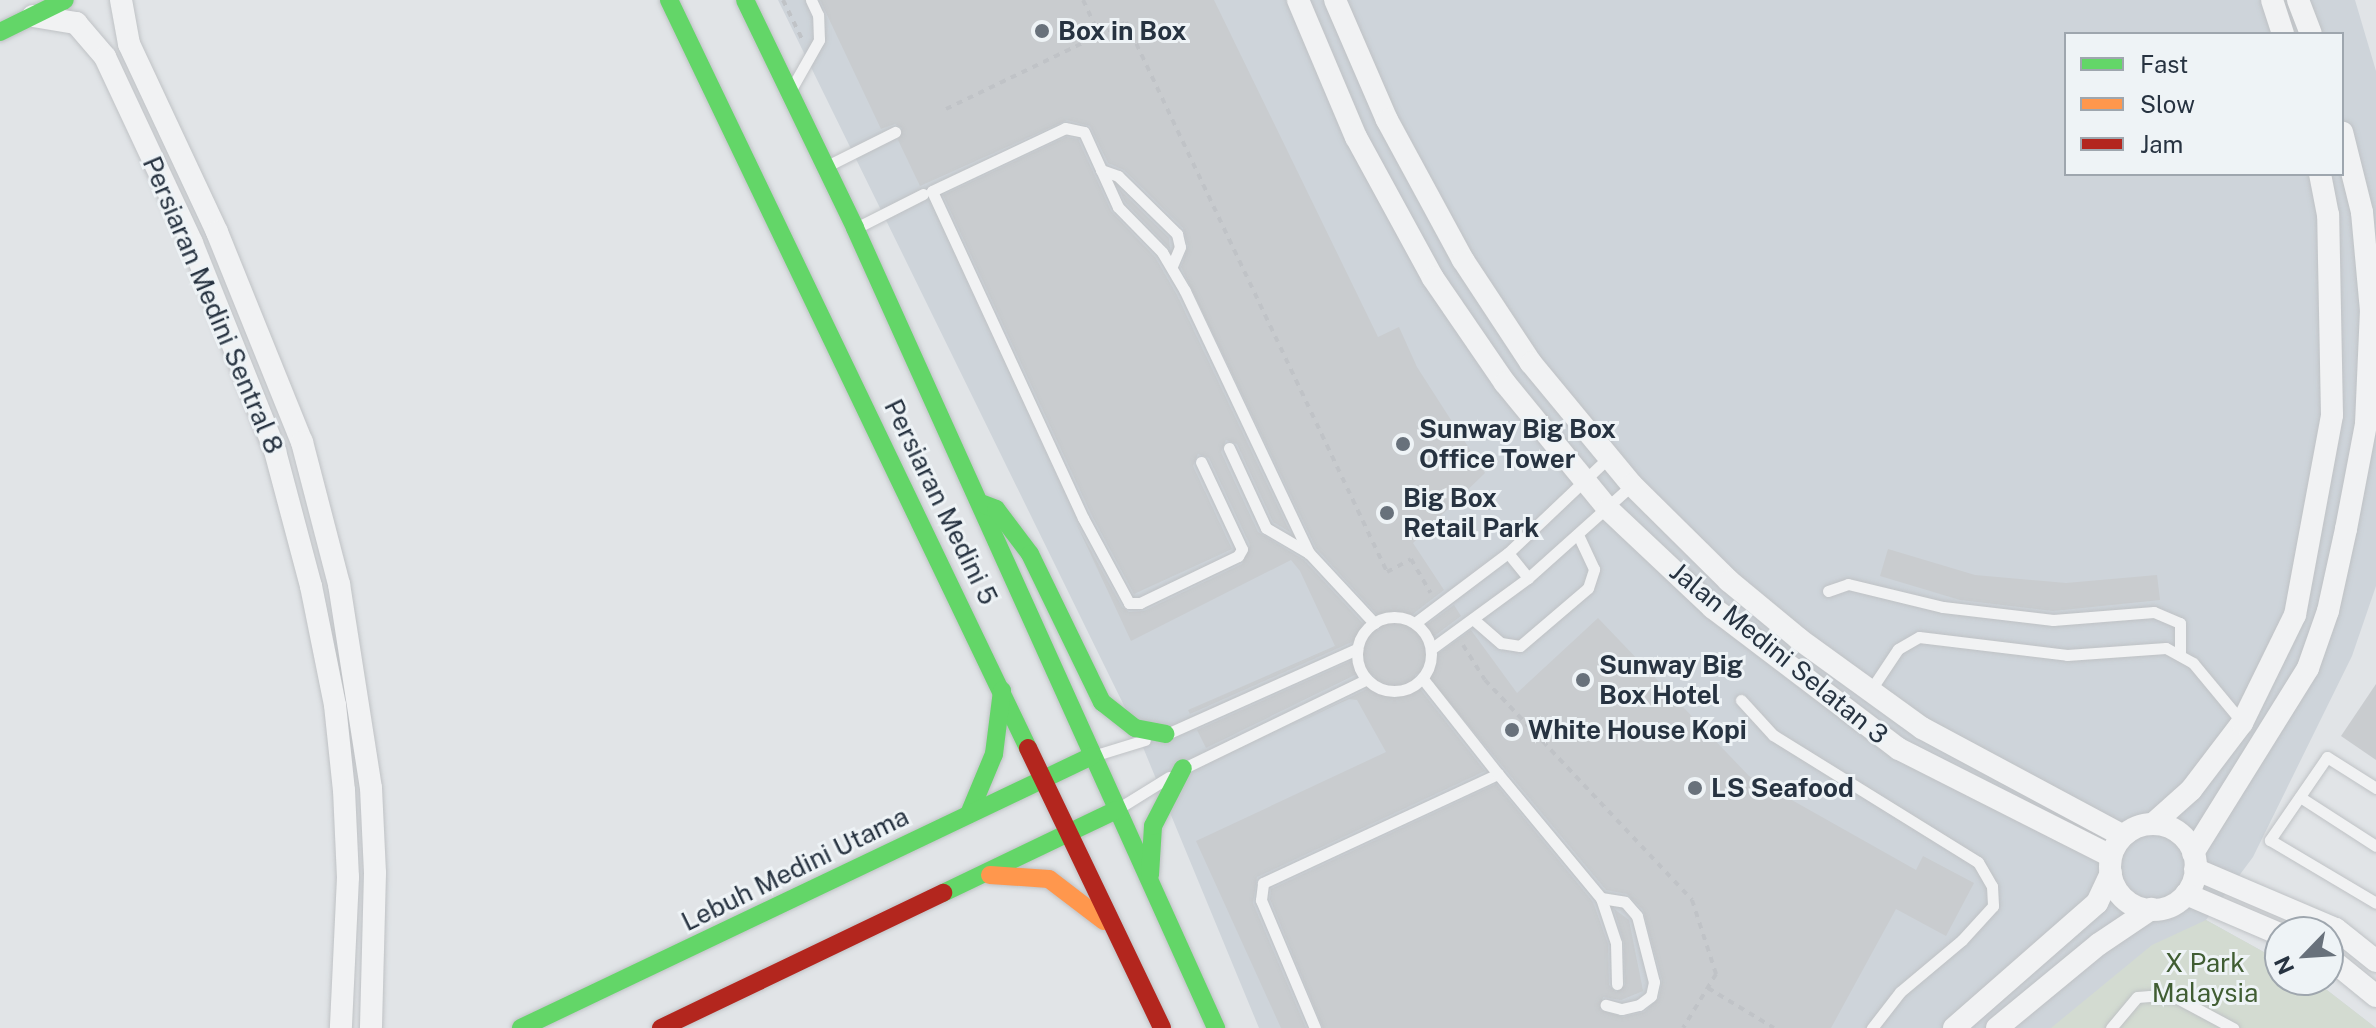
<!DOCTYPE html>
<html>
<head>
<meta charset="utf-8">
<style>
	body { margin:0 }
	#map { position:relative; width:2376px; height:1028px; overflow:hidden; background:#e1e4e7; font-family:"Public Sans",sans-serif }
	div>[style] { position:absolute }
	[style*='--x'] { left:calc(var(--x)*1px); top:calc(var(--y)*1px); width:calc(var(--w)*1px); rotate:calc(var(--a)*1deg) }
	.built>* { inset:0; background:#ced4da }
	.green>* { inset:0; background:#d3dbd1 }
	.building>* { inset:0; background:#c9cccf }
	.path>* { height:4px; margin-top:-2px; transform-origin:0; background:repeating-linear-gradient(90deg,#c0c3c7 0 6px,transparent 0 12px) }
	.roads { filter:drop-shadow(0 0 2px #bfc2c5) drop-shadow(0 0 2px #bfc2c5) }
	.lane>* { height:11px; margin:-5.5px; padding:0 5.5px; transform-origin:5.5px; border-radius:5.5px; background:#f1f2f3 }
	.lane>.ring { margin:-5.5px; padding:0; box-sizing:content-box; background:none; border:11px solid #f1f2f3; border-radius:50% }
	.street>* { height:22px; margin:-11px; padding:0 11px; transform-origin:11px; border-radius:11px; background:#f1f2f3 }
	.street>.ring { margin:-11px; padding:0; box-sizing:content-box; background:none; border:22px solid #f1f2f3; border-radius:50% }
	.fast>* { height:18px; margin:-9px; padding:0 9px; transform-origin:9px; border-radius:9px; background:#63d668 }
	.slow>* { height:18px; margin:-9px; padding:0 9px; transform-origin:9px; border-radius:9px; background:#ff974d }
	.jam>* { height:18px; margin:-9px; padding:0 9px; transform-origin:9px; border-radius:9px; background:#b3261e }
	.dots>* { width:22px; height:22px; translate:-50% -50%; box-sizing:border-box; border:4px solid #eef3f6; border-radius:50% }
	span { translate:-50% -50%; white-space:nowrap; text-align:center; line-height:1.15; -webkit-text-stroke:6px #eef3f6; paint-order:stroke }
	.poi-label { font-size:26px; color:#273341; font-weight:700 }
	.left { translate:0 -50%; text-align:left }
	.street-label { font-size:26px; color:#273341 }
	.park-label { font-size:26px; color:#405d33 }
	.legend { position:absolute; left:2064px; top:32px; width:280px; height:144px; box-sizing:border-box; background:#eef3f6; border:2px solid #9ea6ae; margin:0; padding:10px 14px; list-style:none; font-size:24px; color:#273341 }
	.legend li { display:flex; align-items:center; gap:16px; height:40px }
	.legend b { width:40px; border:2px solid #9ea6ae }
	.north { position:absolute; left:2264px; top:916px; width:80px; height:80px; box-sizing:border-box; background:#eef3f6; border:2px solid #9ea6ae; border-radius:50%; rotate:245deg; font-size:22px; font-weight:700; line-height:32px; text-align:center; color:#273341 }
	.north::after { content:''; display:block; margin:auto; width:28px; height:36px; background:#68717b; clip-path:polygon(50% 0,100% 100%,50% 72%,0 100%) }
</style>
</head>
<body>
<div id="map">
	<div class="built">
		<i style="clip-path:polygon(evenodd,778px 0,2355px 0,2376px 71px,2376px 586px,2352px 656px,2253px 857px,2206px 920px,2280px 961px,2280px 980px,2314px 980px,2376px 1028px,1259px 1028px,1135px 728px,778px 0,2066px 34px,2342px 34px,2342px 174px,2066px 174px,2066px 34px)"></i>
	</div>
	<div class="green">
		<i style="clip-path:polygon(2206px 920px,2280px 961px,2280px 980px,2314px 980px,2376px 1028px,2051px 1028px,2152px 945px)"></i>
	</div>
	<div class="building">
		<i style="clip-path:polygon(820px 0,1214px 0,1378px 337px,1399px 327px,1417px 367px,1485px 473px,1413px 543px,1444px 590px,1409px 617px,1408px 627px,1419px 630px,1454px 605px,1461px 616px,1425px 643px,1425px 655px,1435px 656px,1471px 630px,1517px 693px,1598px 618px,1749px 776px,1916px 870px,1923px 856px,1974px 883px,1946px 936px,1896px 909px,1831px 1028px,1323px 1028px,1270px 899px,1271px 889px,1496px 784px,1593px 902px,1608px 944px,1609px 985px,1616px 992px,1625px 985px,1624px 943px,1614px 909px,1629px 920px,1643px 991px,1621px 1000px,1603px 997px,1600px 1010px,1623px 1017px,1644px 1012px,1659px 998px,1662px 980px,1643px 910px,1627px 894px,1606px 890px,1423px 671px,1415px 675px,1416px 684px,1485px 771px,1257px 877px,1253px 903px,1306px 1028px,1281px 1028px,1196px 841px,1386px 752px,1357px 700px,1349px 699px,1291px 726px,1371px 687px,1375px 676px,1363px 671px,1206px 748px,1197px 730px,1360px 657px,1365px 646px,1354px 641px,1190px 714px,1188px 710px,1335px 646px,1300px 571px,1291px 560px,1131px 641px,1077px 525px,1122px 607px,1129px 612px,1144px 611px,1242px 564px,1250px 545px,1209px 458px,1198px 454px,1193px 466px,1232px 549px,1134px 594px,1091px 514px,943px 195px,1066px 137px,1078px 139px,1111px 211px,1155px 257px,1177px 295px,1290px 532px,1273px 522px,1237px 444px,1226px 440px,1221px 452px,1258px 532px,1304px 560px,1368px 629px,1379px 630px,1382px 620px,1316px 548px,1181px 267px,1188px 246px,1183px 228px,1124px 170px,1108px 163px,1090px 126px,1067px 120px,920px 186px,898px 140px,902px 128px,895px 124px,881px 129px)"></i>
		<i style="clip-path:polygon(1119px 189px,1169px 238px,1170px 249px,1125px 202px)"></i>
		<i style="clip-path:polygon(1888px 549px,1975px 575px,2066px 583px,2157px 575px,2160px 600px,2053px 611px,1960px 600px,1880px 576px)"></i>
		<i style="clip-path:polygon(2376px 684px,2376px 760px,2341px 736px)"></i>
	</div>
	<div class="path">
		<i style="--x:783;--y:0;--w:46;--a:64"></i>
		<i style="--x:1083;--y:0;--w:38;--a:65"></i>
		<i style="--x:946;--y:109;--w:200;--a:-25.8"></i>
		<i style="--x:1126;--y:22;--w:609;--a:64.61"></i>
		<i style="--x:1387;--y:572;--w:27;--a:-28"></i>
		<i style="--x:1411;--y:559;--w:39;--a:60"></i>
		<i style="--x:1463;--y:645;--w:41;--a:57.8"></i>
		<i style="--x:1485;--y:680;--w:302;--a:46.7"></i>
		<i style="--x:1692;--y:900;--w:78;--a:72"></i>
		<i style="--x:1716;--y:974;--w:63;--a:121.4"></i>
		<i style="--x:1708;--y:988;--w:77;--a:31.2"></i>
	</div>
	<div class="roads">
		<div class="lane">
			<i style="--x:793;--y:86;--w:53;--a:-60.5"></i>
			<i style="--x:819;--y:40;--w:25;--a:-92"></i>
			<i style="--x:818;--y:15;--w:17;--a:-115"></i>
			<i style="--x:829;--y:165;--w:74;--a:-26.6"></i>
			<i style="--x:1101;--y:170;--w:18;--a:19"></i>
			<i style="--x:1118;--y:176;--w:83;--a:44.5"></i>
			<i style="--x:1177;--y:234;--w:13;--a:77"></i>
			<i style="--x:1180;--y:247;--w:21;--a:113"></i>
			<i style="--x:856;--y:228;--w:75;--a:-26.9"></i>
			<i style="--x:1229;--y:448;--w:88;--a:65.2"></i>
			<i style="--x:1266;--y:528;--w:50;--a:30.2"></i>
			<i style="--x:1201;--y:462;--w:96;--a:64.8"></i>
			<i style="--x:1242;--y:549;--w:8;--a:120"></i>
			<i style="--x:1238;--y:556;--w:109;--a:154.4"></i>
			<i style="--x:1140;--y:603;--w:11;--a:180"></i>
			<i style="--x:1129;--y:603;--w:97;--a:-118.4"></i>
			<i style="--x:1083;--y:518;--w:360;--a:-114.8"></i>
			<i style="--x:932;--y:191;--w:147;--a:-25.3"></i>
			<i style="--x:1065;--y:128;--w:19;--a:12"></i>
			<i style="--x:1084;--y:132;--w:82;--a:65.6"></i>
			<i style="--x:1118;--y:207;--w:63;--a:45.6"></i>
			<i style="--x:1162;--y:252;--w:45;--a:59.5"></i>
			<i style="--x:1185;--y:291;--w:290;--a:64.7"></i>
			<i style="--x:1309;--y:553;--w:96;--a:47.1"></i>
			<i style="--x:1508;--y:553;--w:32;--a:51"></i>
			<i style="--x:1828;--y:591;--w:21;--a:-19"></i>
			<i style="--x:1848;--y:584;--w:98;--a:13.6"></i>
			<i style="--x:1943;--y:607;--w:111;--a:6.7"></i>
			<i style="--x:2053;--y:620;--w:101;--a:-4.5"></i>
			<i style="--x:2154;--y:612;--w:28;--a:23"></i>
			<i style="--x:2180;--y:623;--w:29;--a:90"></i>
			<i class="ring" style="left:1357px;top:617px;width:63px;height:63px"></i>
			<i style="--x:1473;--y:619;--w:37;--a:41"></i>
			<i style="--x:1501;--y:643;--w:19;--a:9"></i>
			<i style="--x:1520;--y:646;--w:89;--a:-40.5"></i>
			<i style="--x:1588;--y:588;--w:20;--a:-72"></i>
			<i style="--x:1594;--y:569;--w:38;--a:-115"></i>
			<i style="--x:1415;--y:623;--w:116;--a:-37"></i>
			<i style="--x:1508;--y:553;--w:139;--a:-43.5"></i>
			<i style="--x:1431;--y:649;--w:120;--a:-36.2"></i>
			<i style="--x:1528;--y:578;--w:140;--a:-41.8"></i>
			<i style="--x:1870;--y:691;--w:50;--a:-56.3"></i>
			<i style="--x:1898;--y:649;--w:24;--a:-30"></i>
			<i style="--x:1919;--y:637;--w:149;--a:6.9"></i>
			<i style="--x:2067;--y:655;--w:99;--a:-4"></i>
			<i style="--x:2166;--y:648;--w:31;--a:29"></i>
			<i style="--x:2193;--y:663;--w:77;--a:50.3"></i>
			<i style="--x:1741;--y:700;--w:47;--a:47.6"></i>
			<i style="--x:1773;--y:735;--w:241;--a:31.8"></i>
			<i style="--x:1978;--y:862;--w:28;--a:60"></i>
			<i style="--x:1992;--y:886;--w:20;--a:87"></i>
			<i style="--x:1993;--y:906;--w:46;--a:132.4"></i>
			<i style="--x:1962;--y:940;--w:81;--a:140"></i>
			<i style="--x:1900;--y:992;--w:46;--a:127.9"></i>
			<i style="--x:1169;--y:733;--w:206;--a:-24.1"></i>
			<i style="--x:1096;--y:755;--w:51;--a:-17"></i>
			<i style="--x:1184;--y:768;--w:203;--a:-25.9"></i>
			<i style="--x:1498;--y:774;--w:161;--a:50.3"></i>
			<i style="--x:1601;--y:898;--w:47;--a:71.6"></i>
			<i style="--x:1616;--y:943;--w:41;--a:88.6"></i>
			<i style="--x:2376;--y:788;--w:58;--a:-147.7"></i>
			<i style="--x:2327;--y:757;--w:101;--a:124.5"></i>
			<i style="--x:2270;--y:840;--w:123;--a:30.7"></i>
			<i style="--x:2300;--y:797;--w:90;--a:32.8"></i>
			<i style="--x:1119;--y:808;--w:59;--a:-31.8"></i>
			<i style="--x:1601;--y:898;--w:24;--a:9"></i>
			<i style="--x:1625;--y:902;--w:18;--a:49"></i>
			<i style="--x:1637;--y:916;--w:68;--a:75.6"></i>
			<i style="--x:1654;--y:982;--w:14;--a:102"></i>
			<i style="--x:1651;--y:996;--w:15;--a:143"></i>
			<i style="--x:1639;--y:1005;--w:18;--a:167"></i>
			<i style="--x:1621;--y:1009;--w:16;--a:-165"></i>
			<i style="--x:1315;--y:1028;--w:139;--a:-112.9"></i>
			<i style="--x:1261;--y:900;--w:17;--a:-83"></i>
			<i style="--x:1263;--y:883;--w:259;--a:-24.9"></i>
			<i style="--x:1498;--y:774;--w:121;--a:-128.3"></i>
			<i style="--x:2111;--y:1028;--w:40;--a:-50"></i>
			<i style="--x:2137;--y:997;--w:13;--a:-4"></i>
			<i style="--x:2150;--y:996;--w:27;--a:4"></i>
			<i style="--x:2177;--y:998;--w:64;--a:28.2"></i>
		</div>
		<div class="street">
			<i style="--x:121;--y:0;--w:45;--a:79.7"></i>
			<i style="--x:129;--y:44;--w:208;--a:64.9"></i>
			<i style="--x:217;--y:232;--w:227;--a:68"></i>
			<i style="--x:302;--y:442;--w:147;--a:75.4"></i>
			<i style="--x:339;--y:584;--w:206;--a:81.1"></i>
			<i style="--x:371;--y:788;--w:85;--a:87.3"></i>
			<i style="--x:375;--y:873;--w:155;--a:91.5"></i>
			<i style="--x:1298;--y:0;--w:149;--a:67.1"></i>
			<i style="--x:1356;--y:137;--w:161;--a:61.4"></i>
			<i style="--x:1433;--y:278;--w:127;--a:55.6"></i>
			<i style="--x:1505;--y:383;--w:163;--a:50.7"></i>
			<i style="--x:1608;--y:509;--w:144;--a:43.3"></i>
			<i style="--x:1713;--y:608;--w:233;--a:37.2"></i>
			<i style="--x:1899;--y:749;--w:237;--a:26.8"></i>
			<i style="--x:1335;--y:0;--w:131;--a:66.6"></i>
			<i style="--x:1387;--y:120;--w:159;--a:61.5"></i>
			<i style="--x:1463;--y:260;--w:123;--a:56.6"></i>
			<i style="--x:1531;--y:363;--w:158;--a:50.4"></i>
			<i style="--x:1632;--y:485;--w:136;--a:44.7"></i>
			<i style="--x:1729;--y:581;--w:91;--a:39.6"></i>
			<i style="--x:1799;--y:639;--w:152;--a:35.9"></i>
			<i style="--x:1922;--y:728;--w:228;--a:28.2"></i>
			<i style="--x:2272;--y:0;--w:36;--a:72"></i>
			<i style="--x:2298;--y:0;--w:36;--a:69"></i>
			<i style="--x:33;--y:16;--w:44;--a:9.2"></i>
			<i style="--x:76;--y:23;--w:45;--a:49.5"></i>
			<i style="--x:105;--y:57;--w:205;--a:64.9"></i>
			<i style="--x:192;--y:243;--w:224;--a:68.2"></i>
			<i style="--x:275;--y:451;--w:140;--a:75.1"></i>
			<i style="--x:311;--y:586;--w:121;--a:78.6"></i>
			<i style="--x:335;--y:705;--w:85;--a:84"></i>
			<i style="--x:344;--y:790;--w:87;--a:87.4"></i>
			<i style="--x:348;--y:877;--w:151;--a:92.7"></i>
			<i style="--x:2153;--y:824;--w:51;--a:-41.8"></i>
			<i style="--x:2191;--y:790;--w:84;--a:-52.7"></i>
			<i style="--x:2242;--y:723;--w:120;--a:-63.9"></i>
			<i style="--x:2295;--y:615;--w:203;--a:-79.5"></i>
			<i style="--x:2332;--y:415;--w:200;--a:-91.1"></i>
			<i style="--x:2328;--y:215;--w:42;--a:-101"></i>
			<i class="ring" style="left:2110px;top:824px;width:64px;height:64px"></i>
			<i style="--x:2193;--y:853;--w:218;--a:-58.1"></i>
			<i style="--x:2308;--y:668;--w:60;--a:-70.7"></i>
			<i style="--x:2328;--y:611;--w:84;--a:-77.6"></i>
			<i style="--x:2346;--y:529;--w:107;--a:-79.2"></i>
			<i style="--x:2366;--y:424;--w:113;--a:-87.5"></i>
			<i style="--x:2371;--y:311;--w:99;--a:-95.2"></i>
			<i style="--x:2362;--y:212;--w:82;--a:-104"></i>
			<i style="--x:2195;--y:869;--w:153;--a:23.1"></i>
			<i style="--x:2336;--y:929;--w:51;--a:38.7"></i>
			<i style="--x:2186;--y:894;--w:102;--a:23.1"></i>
			<i style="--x:2328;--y:957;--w:62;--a:39.1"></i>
			<i style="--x:1954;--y:1028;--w:190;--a:-41.2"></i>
			<i style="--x:2097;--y:903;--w:33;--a:-65"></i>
			<i style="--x:1997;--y:1028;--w:132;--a:-39.5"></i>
			<i style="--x:2099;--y:944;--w:63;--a:-33.9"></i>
		</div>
		<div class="fast">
			<i style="--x:669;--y:0;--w:830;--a:64.36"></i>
			<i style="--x:745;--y:0;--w:253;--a:64.2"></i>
			<i style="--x:855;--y:228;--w:878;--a:65.71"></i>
			<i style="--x:0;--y:32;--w:72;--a:-26.2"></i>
			<i style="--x:983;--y:504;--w:14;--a:21"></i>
			<i style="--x:996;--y:509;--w:56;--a:52.9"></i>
			<i style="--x:1030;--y:554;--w:165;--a:64.1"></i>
			<i style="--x:1102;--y:702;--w:42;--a:38.2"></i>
			<i style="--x:1135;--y:728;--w:31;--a:11"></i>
			<i style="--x:969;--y:814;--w:65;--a:-67.4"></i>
			<i style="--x:994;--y:754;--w:64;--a:-82.8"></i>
			<i style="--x:1150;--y:875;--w:49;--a:-86.5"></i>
			<i style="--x:1153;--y:826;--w:65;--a:-62.7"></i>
			<i style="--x:943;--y:893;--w:192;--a:-25.6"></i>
			<i style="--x:521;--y:1028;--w:632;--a:-25.47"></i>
		</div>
		<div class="slow">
			<i style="--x:990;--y:875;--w:59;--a:3.9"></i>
			<i style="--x:1049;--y:879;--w:69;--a:37.4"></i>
		</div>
		<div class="jam">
			<i style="--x:1028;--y:748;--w:310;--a:64.4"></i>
			<i style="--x:661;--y:1028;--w:313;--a:-25.6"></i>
		</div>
	</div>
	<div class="dots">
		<i style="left:1042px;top:31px;background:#68717b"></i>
		<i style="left:1403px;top:444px;background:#68717b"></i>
		<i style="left:1387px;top:513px;background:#68717b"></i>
		<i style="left:1583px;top:680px;background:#68717b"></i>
		<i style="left:1512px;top:730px;background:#68717b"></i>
		<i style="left:1695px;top:788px;background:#68717b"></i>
	</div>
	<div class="poi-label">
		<span class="left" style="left:1058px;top:31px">Box in Box</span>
		<span class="left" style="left:1419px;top:444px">Sunway Big Box<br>Office Tower</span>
		<span class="left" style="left:1403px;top:513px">Big Box<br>Retail Park</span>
		<span class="left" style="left:1599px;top:680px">Sunway Big<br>Box Hotel</span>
		<span class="left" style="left:1528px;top:730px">White House Kopi</span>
		<span class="left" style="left:1711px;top:788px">LS Seafood</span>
	</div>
	<div class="street-label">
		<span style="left:213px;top:305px;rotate:67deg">Persiaran Medini Sentral 8</span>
		<span style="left:941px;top:502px;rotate:64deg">Persiaran Medini 5</span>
		<span style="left:1779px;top:653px;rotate:39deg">Jalan Medini Selatan 3</span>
		<span style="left:795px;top:869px;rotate:-26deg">Lebuh Medini Utama</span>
	</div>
	<div class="park-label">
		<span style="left:2205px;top:978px">X Park<br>Malaysia</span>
	</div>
	<ul class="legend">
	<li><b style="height:10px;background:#63d668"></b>Fast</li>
	<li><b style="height:10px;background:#ff974d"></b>Slow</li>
	<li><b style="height:10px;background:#b3261e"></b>Jam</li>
	</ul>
	<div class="north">N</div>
</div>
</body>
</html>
